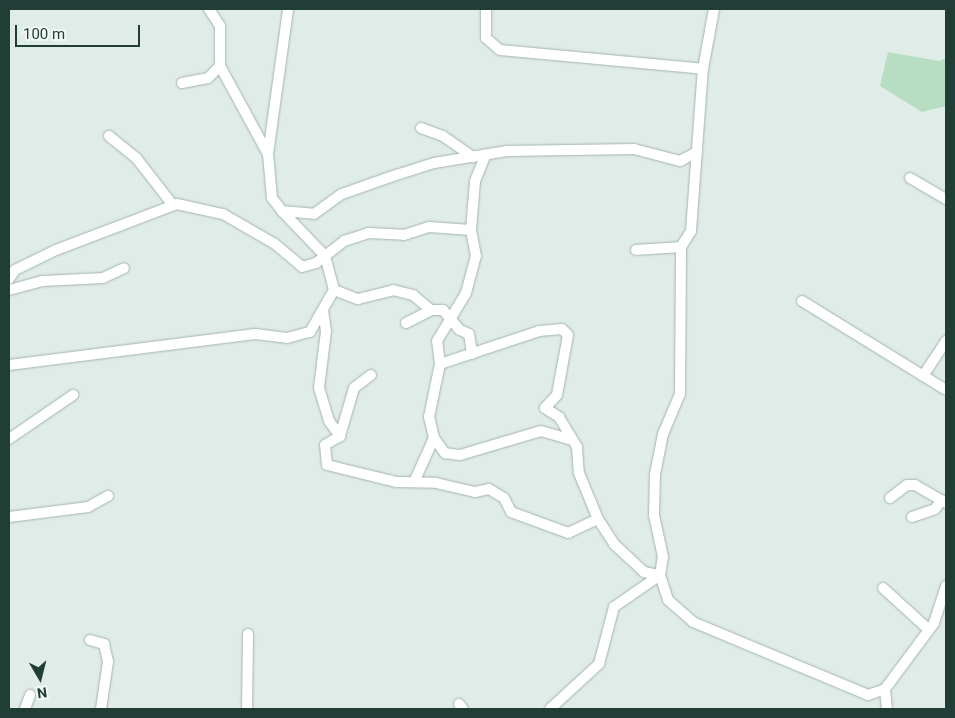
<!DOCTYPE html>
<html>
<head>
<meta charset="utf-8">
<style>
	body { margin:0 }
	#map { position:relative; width:955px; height:718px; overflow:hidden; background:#e0ece7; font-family:Roboto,sans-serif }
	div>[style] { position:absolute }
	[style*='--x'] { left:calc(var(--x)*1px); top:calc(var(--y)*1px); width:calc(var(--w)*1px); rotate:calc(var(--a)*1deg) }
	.green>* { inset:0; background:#b7dec3 }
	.roads { filter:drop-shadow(0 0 1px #a3b4ae) drop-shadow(0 0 1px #a3b4ae) }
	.minor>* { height:10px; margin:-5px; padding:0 5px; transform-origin:5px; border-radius:5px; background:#fff }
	span { translate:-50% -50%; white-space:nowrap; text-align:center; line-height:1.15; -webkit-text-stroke:4.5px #f0f8f4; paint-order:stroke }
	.frame { position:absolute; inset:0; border:10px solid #203d36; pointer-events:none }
	.north { position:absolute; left:15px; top:653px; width:50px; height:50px; -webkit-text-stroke:4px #f0f8f4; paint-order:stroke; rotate:172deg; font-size:14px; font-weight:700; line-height:20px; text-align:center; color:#203d36 }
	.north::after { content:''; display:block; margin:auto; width:18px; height:22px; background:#203d36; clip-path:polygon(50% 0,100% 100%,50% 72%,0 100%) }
	.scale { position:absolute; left:15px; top:25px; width:125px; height:22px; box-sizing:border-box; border:2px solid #203d36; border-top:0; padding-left:6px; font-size:15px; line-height:18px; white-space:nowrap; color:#203d36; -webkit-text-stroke:4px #f0f8f4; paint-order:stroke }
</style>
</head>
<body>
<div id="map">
	<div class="green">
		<i style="clip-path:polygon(888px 52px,939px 61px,946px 58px,946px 106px,922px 112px,880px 86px)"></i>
	</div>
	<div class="roads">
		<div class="minor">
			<i style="--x:209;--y:9;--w:20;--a:57"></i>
			<i style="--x:220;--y:26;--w:40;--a:90"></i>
			<i style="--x:220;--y:66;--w:100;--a:61.4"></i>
			<i style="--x:268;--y:154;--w:44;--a:84.8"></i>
			<i style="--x:272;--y:198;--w:16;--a:52"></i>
			<i style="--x:282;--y:211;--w:32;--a:5"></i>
			<i style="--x:314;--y:214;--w:34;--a:-36"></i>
			<i style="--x:342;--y:194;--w:51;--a:-19.5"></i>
			<i style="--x:390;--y:177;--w:46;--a:-17.7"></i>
			<i style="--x:434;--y:163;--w:74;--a:-9.3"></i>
			<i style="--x:507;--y:151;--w:127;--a:-0.9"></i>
			<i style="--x:634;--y:149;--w:48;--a:14.6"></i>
			<i style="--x:680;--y:161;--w:19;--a:-28"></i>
			<i style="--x:486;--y:9;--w:29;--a:90"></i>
			<i style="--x:486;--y:38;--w:18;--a:41"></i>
			<i style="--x:500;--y:50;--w:204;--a:5.3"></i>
			<i style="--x:182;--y:83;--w:26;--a:-11"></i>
			<i style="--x:208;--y:78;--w:17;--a:-45"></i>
			<i style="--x:421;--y:128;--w:23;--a:20"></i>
			<i style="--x:443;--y:136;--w:37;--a:35"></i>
			<i style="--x:109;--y:136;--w:36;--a:39"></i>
			<i style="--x:137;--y:159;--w:58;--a:52"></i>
			<i style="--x:268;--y:154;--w:146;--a:-82.1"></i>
			<i style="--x:910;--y:178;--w:42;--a:30.3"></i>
			<i style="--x:282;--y:211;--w:62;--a:46.3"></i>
			<i style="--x:325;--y:256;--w:35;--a:75"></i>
			<i style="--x:334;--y:290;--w:26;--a:21"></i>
			<i style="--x:358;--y:299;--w:36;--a:-14"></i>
			<i style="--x:393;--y:290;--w:21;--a:14"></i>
			<i style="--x:413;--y:295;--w:23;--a:40"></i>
			<i style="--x:431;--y:310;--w:12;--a:0"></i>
			<i style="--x:443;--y:310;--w:26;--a:50"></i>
			<i style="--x:460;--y:330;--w:10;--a:24"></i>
			<i style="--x:469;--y:334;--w:20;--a:81"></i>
			<i style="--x:636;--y:250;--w:45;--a:-3.8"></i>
			<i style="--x:9;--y:279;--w:11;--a:-56"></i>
			<i style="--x:15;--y:270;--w:46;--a:-26"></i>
			<i style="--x:56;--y:250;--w:129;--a:-20.8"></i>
			<i style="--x:177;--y:204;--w:47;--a:12.3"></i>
			<i style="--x:223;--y:214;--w:60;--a:30"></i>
			<i style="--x:275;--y:244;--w:35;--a:40"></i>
			<i style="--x:302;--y:267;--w:15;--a:-16"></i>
			<i style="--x:316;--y:263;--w:36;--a:-38"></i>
			<i style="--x:344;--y:241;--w:26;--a:-18"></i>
			<i style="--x:369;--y:233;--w:35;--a:3"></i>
			<i style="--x:404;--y:235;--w:26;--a:-18"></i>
			<i style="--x:429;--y:227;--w:42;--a:4.1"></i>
			<i style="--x:471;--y:230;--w:49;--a:-85.3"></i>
			<i style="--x:475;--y:181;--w:27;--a:-68"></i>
			<i style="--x:9;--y:290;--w:35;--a:-15"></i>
			<i style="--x:43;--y:281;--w:60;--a:-2.9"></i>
			<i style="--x:103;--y:278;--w:23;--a:-25"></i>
			<i style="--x:802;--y:301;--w:169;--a:31.7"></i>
			<i style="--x:323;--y:310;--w:21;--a:82"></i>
			<i style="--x:326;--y:331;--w:57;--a:97"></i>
			<i style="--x:319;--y:388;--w:34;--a:73"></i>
			<i style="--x:329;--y:421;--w:19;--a:54"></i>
			<i style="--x:406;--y:323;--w:28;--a:-27"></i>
			<i style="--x:440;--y:364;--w:104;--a:-18.4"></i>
			<i style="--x:539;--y:331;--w:23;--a:-5"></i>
			<i style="--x:562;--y:329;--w:8;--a:45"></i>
			<i style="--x:568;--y:335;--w:61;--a:100.4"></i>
			<i style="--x:557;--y:395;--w:18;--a:133"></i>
			<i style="--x:545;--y:408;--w:17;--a:33"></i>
			<i style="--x:559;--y:417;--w:35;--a:59"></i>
			<i style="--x:577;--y:447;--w:26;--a:86"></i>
			<i style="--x:579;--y:473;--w:50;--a:67.6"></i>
			<i style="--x:598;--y:519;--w:30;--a:57"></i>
			<i style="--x:614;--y:544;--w:41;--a:43"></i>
			<i style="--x:644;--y:572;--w:16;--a:11"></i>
			<i style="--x:660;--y:575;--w:18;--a:-81"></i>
			<i style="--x:663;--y:557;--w:43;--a:-102.1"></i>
			<i style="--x:654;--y:515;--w:41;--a:-88.6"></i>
			<i style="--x:655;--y:474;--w:41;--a:-78.7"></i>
			<i style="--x:663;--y:434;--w:43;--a:-67"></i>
			<i style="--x:680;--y:394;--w:147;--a:-89.6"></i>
			<i style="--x:681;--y:247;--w:19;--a:-58"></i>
			<i style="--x:691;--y:231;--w:162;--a:-85.8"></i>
			<i style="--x:703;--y:69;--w:61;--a:-79.6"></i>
			<i style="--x:9;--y:365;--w:248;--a:-7.2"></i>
			<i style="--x:255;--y:334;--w:32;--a:7"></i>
			<i style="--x:287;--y:338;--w:24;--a:-15"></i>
			<i style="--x:310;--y:332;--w:48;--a:-60.3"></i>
			<i style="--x:371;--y:375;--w:21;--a:143"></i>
			<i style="--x:354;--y:388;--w:50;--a:106.3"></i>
			<i style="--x:340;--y:436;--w:17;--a:149"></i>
			<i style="--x:325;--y:445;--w:20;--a:84"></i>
			<i style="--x:327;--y:465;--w:72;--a:13.7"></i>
			<i style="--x:397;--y:482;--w:39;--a:1"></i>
			<i style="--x:436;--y:483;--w:40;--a:13"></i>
			<i style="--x:475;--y:492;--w:14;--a:-12"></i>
			<i style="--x:489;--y:489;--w:17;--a:31"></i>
			<i style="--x:504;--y:498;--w:16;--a:63"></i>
			<i style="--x:511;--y:512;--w:61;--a:20.2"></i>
			<i style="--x:568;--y:533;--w:33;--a:-25"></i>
			<i style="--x:923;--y:376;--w:42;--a:-56.7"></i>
			<i style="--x:434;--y:438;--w:19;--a:54"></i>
			<i style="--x:445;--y:453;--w:15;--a:8"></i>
			<i style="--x:460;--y:455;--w:84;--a:-16.5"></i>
			<i style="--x:541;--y:431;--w:33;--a:16"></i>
			<i style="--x:9;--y:439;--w:78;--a:-34.5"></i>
			<i style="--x:415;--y:480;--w:46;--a:-65.7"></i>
			<i style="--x:434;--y:438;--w:22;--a:-103"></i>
			<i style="--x:429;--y:417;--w:54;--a:-78.3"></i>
			<i style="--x:440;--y:364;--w:23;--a:-97"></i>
			<i style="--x:437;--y:341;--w:56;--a:-58.9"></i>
			<i style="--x:466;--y:293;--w:38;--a:-75"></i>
			<i style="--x:476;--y:256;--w:26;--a:-101"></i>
			<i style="--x:890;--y:498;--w:21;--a:-37"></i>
			<i style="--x:907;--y:485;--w:8;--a:0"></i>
			<i style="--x:915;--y:485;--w:36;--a:30"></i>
			<i style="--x:9;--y:517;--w:80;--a:-7.2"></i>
			<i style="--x:88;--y:507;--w:23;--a:-29"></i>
			<i style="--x:912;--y:517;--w:24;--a:-19"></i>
			<i style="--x:935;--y:509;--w:11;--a:-52"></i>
			<i style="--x:883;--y:588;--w:59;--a:42.3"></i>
			<i style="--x:90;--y:640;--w:15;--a:16"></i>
			<i style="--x:104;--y:644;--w:18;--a:77"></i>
			<i style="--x:108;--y:662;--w:48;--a:98.5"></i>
			<i style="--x:459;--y:704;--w:6;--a:51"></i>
			<i style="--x:25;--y:709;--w:15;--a:-70"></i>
			<i style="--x:247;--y:709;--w:75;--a:-89.2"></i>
			<i style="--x:550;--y:709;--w:67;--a:-42.6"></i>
			<i style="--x:599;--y:664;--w:59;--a:-75.3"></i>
			<i style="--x:614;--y:607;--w:56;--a:-34.8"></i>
			<i style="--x:660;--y:575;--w:26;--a:72"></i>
			<i style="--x:668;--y:600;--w:33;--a:41"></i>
			<i style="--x:693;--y:622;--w:190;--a:22.6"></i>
			<i style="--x:868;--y:695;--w:18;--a:-19"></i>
			<i style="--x:887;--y:709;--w:20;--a:-96"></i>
			<i style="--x:885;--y:689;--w:82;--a:-53.4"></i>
			<i style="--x:934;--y:623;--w:39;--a:-72"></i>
		</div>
	</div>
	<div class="frame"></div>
	<div class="north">N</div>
	<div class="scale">100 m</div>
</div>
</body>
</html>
